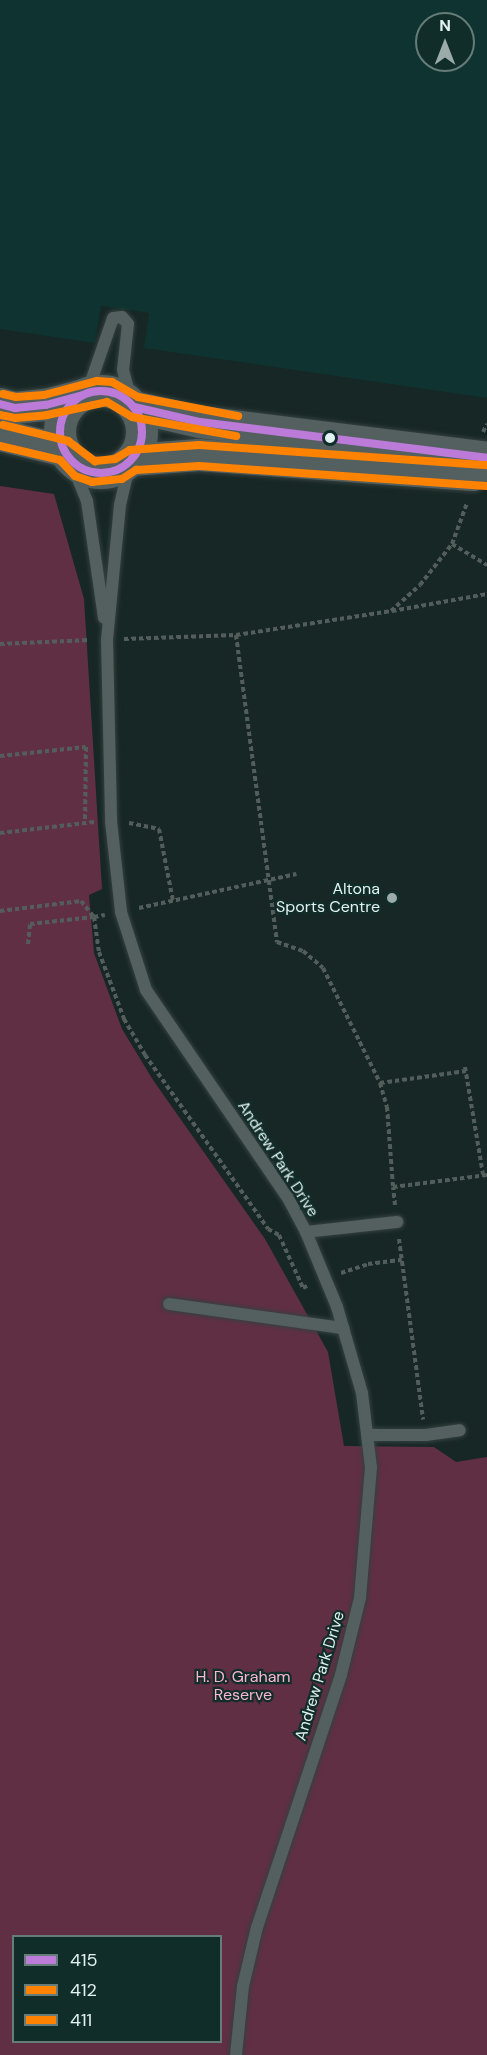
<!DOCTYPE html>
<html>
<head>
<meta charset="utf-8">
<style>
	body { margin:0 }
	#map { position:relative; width:487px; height:2055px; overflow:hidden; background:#172725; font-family:"DM Sans",sans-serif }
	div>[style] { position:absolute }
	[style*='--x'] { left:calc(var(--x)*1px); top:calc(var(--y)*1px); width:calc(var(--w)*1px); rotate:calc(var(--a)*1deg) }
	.built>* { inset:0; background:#0f3330 }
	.green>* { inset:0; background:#612f44 }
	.path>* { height:4px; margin-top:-2px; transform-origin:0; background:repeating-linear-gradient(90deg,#535e5c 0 4.5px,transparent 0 7.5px) }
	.roads { filter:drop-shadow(0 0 2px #34403f) drop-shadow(0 0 2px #34403f) }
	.lane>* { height:12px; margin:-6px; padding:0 6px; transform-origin:6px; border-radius:6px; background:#53605f }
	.secondary>* { height:32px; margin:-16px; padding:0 16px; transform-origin:16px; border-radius:16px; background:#53605f }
	.secondary>.ring { margin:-16px; padding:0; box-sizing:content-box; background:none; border:32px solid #53605f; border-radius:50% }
	.bus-1>* { height:8px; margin:-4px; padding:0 4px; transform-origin:4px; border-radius:4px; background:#bd7bd9 }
	.bus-1>.ring { margin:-4px; padding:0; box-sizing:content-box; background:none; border:8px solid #bd7bd9; border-radius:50% }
	.bus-2>* { height:8px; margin:-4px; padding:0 4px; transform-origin:4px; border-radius:4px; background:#ff8200 }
	.bus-3>* { height:8px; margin:-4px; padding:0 4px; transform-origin:4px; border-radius:4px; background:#ff8200 }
	.dots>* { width:16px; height:16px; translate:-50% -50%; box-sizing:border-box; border:3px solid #112d2a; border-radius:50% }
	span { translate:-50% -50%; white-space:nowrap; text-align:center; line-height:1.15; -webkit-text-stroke:4.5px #112d2a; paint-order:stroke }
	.poi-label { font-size:16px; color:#e2f2f0 }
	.right { translate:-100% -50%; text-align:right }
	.street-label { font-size:16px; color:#e2f2f0 }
	.park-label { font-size:16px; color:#fcb6cf }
	.legend { position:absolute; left:12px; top:1935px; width:210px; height:108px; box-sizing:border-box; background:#112d2a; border:2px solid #657c79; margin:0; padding:8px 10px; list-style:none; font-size:18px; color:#e2f2f0 }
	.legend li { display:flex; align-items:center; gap:12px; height:30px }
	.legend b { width:30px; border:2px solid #657c79 }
	.north { position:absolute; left:415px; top:12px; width:60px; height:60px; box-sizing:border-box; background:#112d2a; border:2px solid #657c79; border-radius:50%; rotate:0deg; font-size:16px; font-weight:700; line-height:24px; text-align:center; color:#e2f2f0 }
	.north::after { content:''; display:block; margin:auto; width:21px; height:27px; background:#9baba9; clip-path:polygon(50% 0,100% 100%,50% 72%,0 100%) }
</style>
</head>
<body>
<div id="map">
	<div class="built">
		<i style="clip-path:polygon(evenodd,0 0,487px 0,487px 398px,144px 348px,149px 313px,101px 306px,95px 343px,0 329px,0 0,427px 24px,463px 24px,463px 60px,427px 60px,427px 24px)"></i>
	</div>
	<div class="green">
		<i style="clip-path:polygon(evenodd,0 486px,54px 494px,84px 599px,102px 889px,89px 895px,94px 953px,122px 1029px,153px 1080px,265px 1239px,328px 1352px,344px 1446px,434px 1447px,456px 1462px,487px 1457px,487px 2055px,0 2055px,0 486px,14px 1936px,220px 1936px,220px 2042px,14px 2042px,14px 1936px)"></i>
	</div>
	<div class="path">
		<i style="--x:483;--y:432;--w:9;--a:-63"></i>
		<i style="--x:452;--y:544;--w:41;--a:31"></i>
		<i style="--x:392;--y:611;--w:97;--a:-10.1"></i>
		<i style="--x:236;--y:635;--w:310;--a:82.4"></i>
		<i style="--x:277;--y:942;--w:28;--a:19"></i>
		<i style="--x:303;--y:951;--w:26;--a:40"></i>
		<i style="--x:323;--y:968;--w:128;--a:63.6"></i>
		<i style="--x:380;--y:1083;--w:25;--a:74"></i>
		<i style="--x:387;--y:1107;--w:80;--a:85.7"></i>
		<i style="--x:124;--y:639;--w:112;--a:-2"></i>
		<i style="--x:236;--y:635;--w:157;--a:-8.8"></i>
		<i style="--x:391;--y:611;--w:39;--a:-42"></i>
		<i style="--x:420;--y:585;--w:52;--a:-52"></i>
		<i style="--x:452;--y:544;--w:44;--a:-69.9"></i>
		<i style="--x:0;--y:644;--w:90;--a:-2.5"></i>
		<i style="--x:0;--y:756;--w:86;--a:-6"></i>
		<i style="--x:86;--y:747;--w:75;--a:90.8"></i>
		<i style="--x:129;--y:823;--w:31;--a:11"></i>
		<i style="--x:159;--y:829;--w:73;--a:79"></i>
		<i style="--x:0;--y:833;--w:95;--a:-6.7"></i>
		<i style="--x:139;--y:908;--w:161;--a:-12.2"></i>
		<i style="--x:0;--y:911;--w:82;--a:-7"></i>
		<i style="--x:81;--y:901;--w:21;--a:51"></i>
		<i style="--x:94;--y:917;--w:11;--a:-10"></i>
		<i style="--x:28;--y:944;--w:20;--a:-84"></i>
		<i style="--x:30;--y:924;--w:64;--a:-6.2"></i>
		<i style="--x:94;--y:917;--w:35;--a:82"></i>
		<i style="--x:99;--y:952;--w:72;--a:69.5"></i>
		<i style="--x:124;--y:1019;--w:42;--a:59.7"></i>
		<i style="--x:145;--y:1055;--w:213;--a:54.7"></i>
		<i style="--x:268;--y:1229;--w:13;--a:29"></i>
		<i style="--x:279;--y:1235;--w:58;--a:65.6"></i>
		<i style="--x:303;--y:1288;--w:7;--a:-27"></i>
		<i style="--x:465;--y:1067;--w:109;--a:80.5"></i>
		<i style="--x:380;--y:1083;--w:87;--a:-7.9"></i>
		<i style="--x:395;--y:1205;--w:18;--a:-96"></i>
		<i style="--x:393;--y:1187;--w:95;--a:-7.3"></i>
		<i style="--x:399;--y:1239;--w:182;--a:82.4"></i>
		<i style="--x:341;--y:1273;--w:28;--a:-18"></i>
		<i style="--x:368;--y:1264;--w:34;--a:-7"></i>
	</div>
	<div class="roads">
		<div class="lane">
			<i style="--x:87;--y:393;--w:79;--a:-70.9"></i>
			<i style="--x:113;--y:318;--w:9;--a:-6"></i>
			<i style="--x:122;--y:317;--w:9;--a:49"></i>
			<i style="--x:128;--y:324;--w:46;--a:96.2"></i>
			<i style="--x:123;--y:370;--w:35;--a:75"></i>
			<i style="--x:70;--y:459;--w:45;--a:68"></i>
			<i style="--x:87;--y:501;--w:118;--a:81.7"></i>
			<i style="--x:130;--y:462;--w:44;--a:103.1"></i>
			<i style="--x:120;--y:505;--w:136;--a:95.5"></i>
			<i style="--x:107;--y:640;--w:181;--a:88.7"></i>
			<i style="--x:111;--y:821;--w:92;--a:83.7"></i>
			<i style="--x:121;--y:912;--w:82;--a:72.2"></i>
			<i style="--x:146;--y:990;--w:254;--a:55.7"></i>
			<i style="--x:289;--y:1200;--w:36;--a:62"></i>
			<i style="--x:306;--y:1232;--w:81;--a:67.5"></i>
			<i style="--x:337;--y:1307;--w:90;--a:73.8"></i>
			<i style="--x:362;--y:1393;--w:75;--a:83.1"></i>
			<i style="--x:371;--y:1467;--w:131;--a:94.8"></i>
			<i style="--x:360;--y:1598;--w:79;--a:103.9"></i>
			<i style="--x:341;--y:1675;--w:266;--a:108.4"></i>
			<i style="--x:257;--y:1927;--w:61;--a:103.3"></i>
			<i style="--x:243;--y:1986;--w:69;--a:95.8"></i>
			<i style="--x:306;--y:1232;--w:92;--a:-6.3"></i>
			<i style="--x:169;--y:1304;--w:176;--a:7.9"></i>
			<i style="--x:367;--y:1435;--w:59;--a:0"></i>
			<i style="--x:426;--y:1435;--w:34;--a:-8"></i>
		</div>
		<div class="secondary">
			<i class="ring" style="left:60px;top:391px;width:50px;height:50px"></i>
			<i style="--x:0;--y:404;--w:16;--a:15"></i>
			<i style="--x:15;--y:408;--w:31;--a:-6"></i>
			<i style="--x:46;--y:405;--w:38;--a:-15"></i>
			<i style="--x:134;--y:407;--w:68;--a:12.8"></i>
			<i style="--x:200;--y:422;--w:289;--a:7.1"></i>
			<i style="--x:0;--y:435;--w:67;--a:13.8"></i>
			<i style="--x:132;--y:460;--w:67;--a:-4.3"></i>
			<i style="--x:199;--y:455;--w:274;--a:4.2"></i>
		</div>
	</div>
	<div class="bus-1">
		<i class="ring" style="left:60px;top:391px;width:74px;height:74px"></i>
		<i style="--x:0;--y:404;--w:16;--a:15"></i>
		<i style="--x:15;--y:408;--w:31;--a:-6"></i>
		<i style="--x:46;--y:405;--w:38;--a:-15"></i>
		<i style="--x:134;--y:407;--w:68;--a:12.8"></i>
		<i style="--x:200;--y:422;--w:289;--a:7.1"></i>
	</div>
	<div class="bus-2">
		<i style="--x:0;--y:415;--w:15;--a:11"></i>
		<i style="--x:15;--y:418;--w:32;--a:-5"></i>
		<i style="--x:47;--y:415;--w:61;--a:-12.2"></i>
		<i style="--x:107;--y:402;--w:29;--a:31"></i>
		<i style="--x:132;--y:417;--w:106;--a:10.4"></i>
		<i style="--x:0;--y:446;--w:62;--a:13.1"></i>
		<i style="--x:60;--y:460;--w:22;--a:47"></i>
		<i style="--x:75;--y:476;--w:18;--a:19"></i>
		<i style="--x:92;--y:482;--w:30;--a:-6"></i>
		<i style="--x:122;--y:479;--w:17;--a:-33"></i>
		<i style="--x:136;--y:470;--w:63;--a:-3.6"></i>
		<i style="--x:199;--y:466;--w:288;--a:4"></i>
	</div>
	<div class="bus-3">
		<i style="--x:3;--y:394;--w:13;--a:13"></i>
		<i style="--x:16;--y:397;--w:28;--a:-4"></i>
		<i style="--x:44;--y:395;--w:55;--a:-14.8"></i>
		<i style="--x:97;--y:381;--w:15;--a:4"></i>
		<i style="--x:112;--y:382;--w:30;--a:30"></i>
		<i style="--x:138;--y:397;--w:102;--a:10.8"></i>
		<i style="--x:3;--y:425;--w:67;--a:13.8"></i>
		<i style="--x:68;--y:441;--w:34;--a:37"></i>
		<i style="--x:95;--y:461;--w:20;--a:-6"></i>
		<i style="--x:115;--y:459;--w:17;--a:-31"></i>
		<i style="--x:130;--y:450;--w:69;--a:-4.1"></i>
		<i style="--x:199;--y:445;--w:289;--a:4"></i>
	</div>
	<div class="dots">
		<i style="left:330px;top:438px;background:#e2f2f0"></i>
		<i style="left:392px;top:898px;background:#9baba9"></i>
	</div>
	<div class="poi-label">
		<span class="right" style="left:380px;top:898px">Altona<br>Sports Centre</span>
	</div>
	<div class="street-label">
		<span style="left:278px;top:1159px;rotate:57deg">Andrew Park Drive</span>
		<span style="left:320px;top:1676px;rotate:-73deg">Andrew Park Drive</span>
	</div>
	<div class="park-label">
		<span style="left:243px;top:1686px">H. D. Graham<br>Reserve</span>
	</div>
	<ul class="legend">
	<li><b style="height:8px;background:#bd7bd9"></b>415</li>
	<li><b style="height:8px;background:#ff8200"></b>412</li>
	<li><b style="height:8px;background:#ff8200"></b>411</li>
	</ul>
	<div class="north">N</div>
</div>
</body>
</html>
